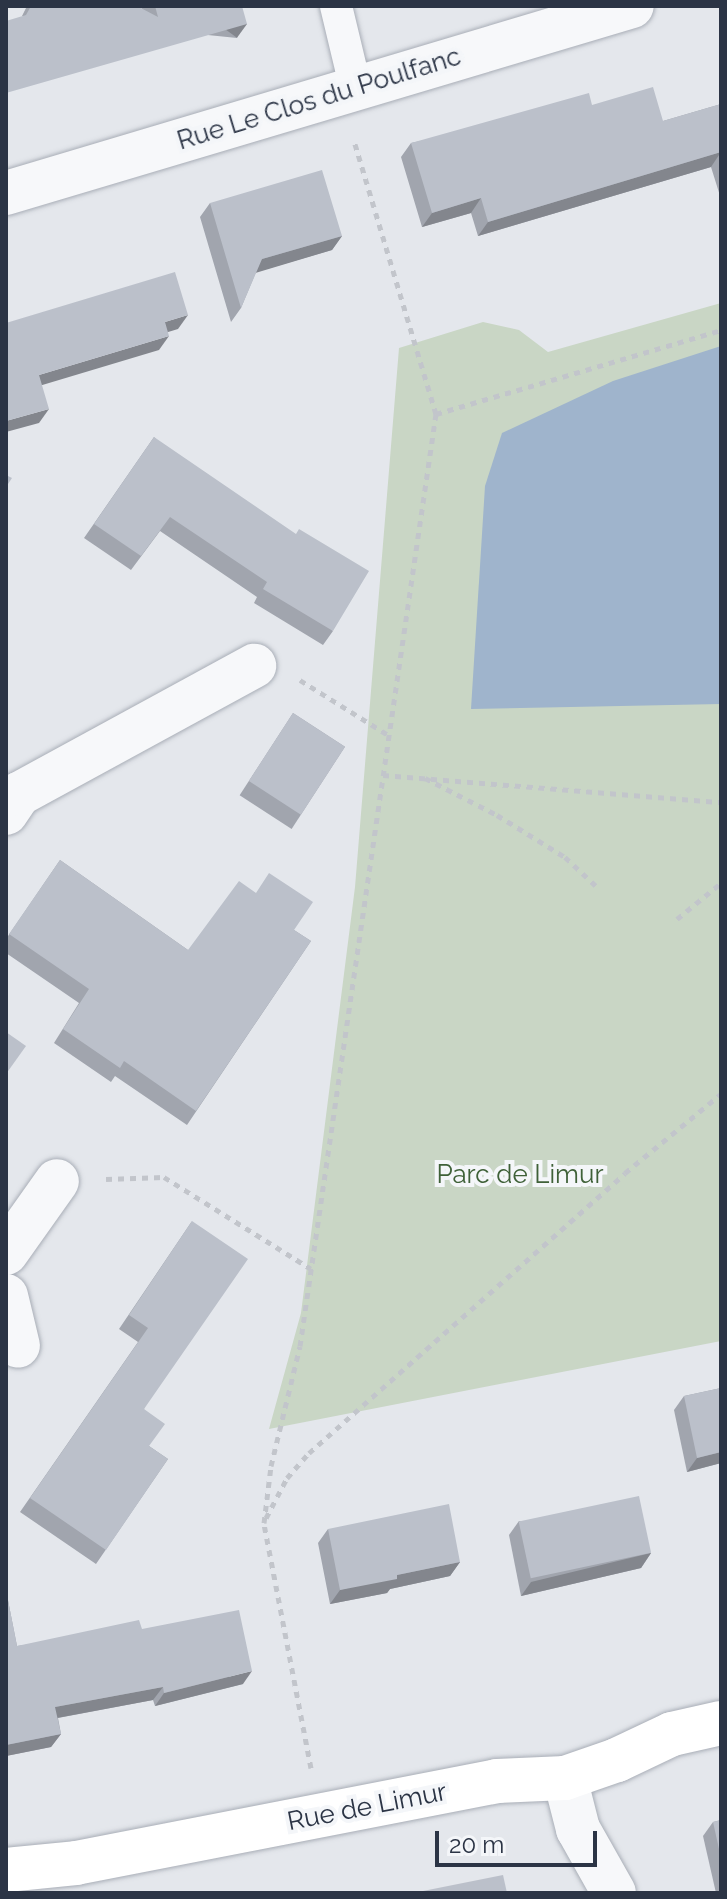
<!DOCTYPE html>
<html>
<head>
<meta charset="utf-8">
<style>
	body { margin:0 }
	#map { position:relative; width:727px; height:1899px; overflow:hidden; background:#e4e7ec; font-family:Raleway,sans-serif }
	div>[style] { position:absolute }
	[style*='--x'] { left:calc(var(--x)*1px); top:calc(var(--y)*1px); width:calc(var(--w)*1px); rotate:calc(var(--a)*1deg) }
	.green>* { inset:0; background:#c9d6c5 }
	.water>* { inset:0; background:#9fb4cc }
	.path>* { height:5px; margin-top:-2.5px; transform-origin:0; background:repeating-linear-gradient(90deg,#c2c5cb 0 6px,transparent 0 12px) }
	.roads { filter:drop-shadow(0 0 2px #a9aeb7) drop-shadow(0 0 2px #a9aeb7) }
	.lane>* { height:32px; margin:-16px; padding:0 16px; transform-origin:16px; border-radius:16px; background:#f7f8fa }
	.street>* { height:44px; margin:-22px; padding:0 22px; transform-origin:22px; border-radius:22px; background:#f7f8fa }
	.secondary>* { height:44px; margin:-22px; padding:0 22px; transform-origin:22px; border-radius:22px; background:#fff }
	.wall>* { inset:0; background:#a1a5ae; transform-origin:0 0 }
	.shaded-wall>* { inset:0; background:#83868d; transform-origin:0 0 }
	.building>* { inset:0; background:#bbc0ca; transform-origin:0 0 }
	span { translate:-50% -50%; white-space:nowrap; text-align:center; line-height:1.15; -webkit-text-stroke:8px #f4f6f9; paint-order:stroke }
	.street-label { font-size:26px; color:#2b3445 }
	.park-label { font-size:26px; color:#3f6138 }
	.frame { position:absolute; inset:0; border:8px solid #2b3445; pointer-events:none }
	.scale { position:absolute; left:435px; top:1831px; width:162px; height:36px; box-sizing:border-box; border:4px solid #2b3445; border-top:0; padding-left:10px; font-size:24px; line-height:28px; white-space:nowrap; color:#2b3445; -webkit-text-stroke:6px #f4f6f9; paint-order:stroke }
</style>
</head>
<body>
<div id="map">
	<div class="green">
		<i style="clip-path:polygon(721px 303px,721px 1341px,269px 1429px,301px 1313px,355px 887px,399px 348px,483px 322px,519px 330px,548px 352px)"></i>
	</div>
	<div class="water">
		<i style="clip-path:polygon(721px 346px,721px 704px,471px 709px,485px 486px,502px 433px,613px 381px)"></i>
	</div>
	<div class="path">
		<i style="--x:436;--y:414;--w:297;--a:-16.4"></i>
		<i style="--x:300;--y:680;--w:106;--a:31.9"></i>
		<i style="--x:383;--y:775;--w:339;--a:4.6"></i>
		<i style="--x:425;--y:778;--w:81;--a:27.2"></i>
		<i style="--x:497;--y:815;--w:80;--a:31.7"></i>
		<i style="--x:565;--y:857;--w:42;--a:43.1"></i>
		<i style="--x:677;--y:919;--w:57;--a:-39.3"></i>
		<i style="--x:106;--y:1179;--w:58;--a:-2"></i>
		<i style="--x:164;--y:1177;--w:173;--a:32"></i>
		<i style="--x:266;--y:1518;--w:45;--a:-62.3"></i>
		<i style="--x:287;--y:1478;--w:33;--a:-49"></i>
		<i style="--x:309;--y:1453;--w:422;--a:-41.5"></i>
		<i style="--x:625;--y:1173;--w:124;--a:-39.5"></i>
		<i style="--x:311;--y:1768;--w:249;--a:-100.9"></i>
		<i style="--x:264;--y:1523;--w:57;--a:-83"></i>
		<i style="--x:271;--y:1466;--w:123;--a:-76.4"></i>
		<i style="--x:300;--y:1346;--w:942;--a:-81.7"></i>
		<i style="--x:436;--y:414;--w:286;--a:-106.7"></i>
	</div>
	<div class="roads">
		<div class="lane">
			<i style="--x:336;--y:6;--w:85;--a:76.5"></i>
		</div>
		<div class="street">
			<i style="--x:6;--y:193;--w:653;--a:-16.63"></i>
			<i style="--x:6;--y:813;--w:23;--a:-56"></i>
			<i style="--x:19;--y:794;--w:268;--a:-28.6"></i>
			<i style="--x:6;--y:1253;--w:88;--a:-54.7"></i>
			<i style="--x:6;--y:1296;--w:51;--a:76.5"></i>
			<i style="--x:565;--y:1778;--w:53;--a:75.7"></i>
			<i style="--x:578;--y:1829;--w:73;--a:60.6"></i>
		</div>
		<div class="secondary">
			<i style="--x:6;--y:1870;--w:70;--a:-5.7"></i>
			<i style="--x:76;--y:1863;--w:429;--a:-11"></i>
			<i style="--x:497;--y:1781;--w:68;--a:-2.5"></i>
			<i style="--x:565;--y:1778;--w:55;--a:-19.1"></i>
			<i style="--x:617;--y:1760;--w:61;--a:-25.3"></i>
			<i style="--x:672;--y:1734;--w:50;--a:-12.7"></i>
		</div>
	</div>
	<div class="wall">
		<i style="clip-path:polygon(27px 6px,137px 6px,142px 9px,141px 6px,242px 6px,237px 38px,22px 16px)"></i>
		<i style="clip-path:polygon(721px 104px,721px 199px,711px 167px,478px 236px,471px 213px,422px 227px,401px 157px,411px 143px,592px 105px,663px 121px)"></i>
		<i style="clip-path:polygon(210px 203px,342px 236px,332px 250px,256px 272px,241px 308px,231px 322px,200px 217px)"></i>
		<i style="clip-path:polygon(154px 437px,333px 631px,323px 645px,254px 603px,257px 597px,160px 531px,131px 570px,84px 538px)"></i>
		<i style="left:293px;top:713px;width:62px;height:98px;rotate:33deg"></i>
		<i style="clip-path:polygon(60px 860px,188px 950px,294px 930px,311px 941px,187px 1125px,115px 1076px,111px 1082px,54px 1043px,79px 1003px,6px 953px,6px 939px)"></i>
		<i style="clip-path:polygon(192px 1221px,144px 1409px,149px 1446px,168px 1459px,96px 1564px,20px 1512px,138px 1342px,119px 1329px)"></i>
		<i style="clip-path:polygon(721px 1388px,721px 1463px,687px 1472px,674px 1410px,684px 1396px)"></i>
		<i style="clip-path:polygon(519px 1521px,651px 1553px,641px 1568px,521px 1596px,509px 1535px)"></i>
		<i style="clip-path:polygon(328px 1529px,460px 1562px,450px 1576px,390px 1589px,387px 1593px,330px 1604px,318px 1543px)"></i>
		<i style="clip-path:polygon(6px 1590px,17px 1646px,142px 1629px,243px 1684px,155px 1706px,153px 1700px,58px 1718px,61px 1734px,51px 1747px,6px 1756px)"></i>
		<i style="clip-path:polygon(721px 1820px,721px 1893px,716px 1893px,703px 1836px,713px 1822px)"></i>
	</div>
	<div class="shaded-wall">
		<i style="left:247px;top:24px;width:17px;height:251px;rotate:126deg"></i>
		<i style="clip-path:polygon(721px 152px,711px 167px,478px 236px,488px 222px)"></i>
		<i style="clip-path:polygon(481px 198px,471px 213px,422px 227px,432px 213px)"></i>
		<i style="clip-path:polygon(342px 236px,332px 250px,252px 274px,262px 259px)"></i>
		<i style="clip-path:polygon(188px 315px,178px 329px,155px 336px,165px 322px)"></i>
		<i style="clip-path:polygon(169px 336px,159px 350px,29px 389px,39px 375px)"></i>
		<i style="clip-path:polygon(49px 409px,39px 423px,6px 432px,6px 421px)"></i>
		<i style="clip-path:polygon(721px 1452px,721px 1463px,687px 1472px,697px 1458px)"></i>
		<i style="clip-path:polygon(651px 1553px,641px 1568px,521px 1596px,531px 1582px)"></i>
		<i style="clip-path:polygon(460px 1562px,450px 1576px,390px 1589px,387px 1593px,330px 1604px,340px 1590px,397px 1575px)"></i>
		<i style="clip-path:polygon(252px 1671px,243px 1684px,155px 1706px,164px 1693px)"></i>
		<i style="clip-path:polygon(163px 1687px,153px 1700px,46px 1720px,55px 1707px)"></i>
		<i style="clip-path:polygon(61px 1734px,51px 1747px,6px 1756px,6px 1745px)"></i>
	</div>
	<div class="building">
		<i style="clip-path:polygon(31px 6px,137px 6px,158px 17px,155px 6px,242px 6px,247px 24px,6px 93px,6px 21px,26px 15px)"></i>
		<i style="clip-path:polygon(653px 87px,663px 121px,721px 104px,721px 152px,488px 222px,481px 198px,432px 213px,411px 143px,589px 93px,592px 105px)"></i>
		<i style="clip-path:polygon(322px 170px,342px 236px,262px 259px,241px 308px,210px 203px)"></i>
		<i style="clip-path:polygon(175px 272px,188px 315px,165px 322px,169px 336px,39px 375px,49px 409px,6px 421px,6px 323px)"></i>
		<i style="clip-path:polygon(154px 437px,296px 534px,299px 529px,369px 571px,333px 631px,263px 589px,267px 582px,170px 517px,141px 556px,94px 524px)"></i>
		<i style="clip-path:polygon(6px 475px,12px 478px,6px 487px)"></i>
		<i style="left:293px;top:713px;width:62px;height:81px;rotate:33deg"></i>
		<i style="clip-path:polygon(60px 860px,188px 950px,239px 881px,256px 893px,269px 873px,313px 902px,294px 930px,311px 941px,196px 1111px,124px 1061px,120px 1068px,63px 1029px,89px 989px,9px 934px)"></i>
		<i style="clip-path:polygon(6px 1032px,26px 1046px,6px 1074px)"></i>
		<i style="clip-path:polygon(192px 1221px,248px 1259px,144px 1409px,165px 1424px,149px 1446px,168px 1459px,106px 1550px,30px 1498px,148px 1328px,129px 1315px)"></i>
		<i style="clip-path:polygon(721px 1388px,721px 1452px,697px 1458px,684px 1396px)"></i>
		<i style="left:639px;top:1496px;width:58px;height:123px;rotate:78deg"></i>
		<i style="clip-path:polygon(449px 1504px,460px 1562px,397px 1575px,397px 1579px,340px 1590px,328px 1529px)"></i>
		<i style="clip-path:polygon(6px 1590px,17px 1646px,139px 1620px,142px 1629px,239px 1610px,252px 1671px,164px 1693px,163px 1687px,55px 1707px,61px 1734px,6px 1745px)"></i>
		<i style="clip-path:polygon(721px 1820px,721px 1858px,713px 1822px)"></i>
		<i style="clip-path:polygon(503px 1875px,507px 1893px,413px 1893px)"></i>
	</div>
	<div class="street-label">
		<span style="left:319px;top:99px;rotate:-17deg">Rue Le Clos du Poulfanc</span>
		<span style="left:367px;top:1807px;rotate:-11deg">Rue de Limur</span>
	</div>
	<div class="park-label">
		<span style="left:520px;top:1175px">Parc de Limur</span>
	</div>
	<div class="frame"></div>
	<div class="scale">20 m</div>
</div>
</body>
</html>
